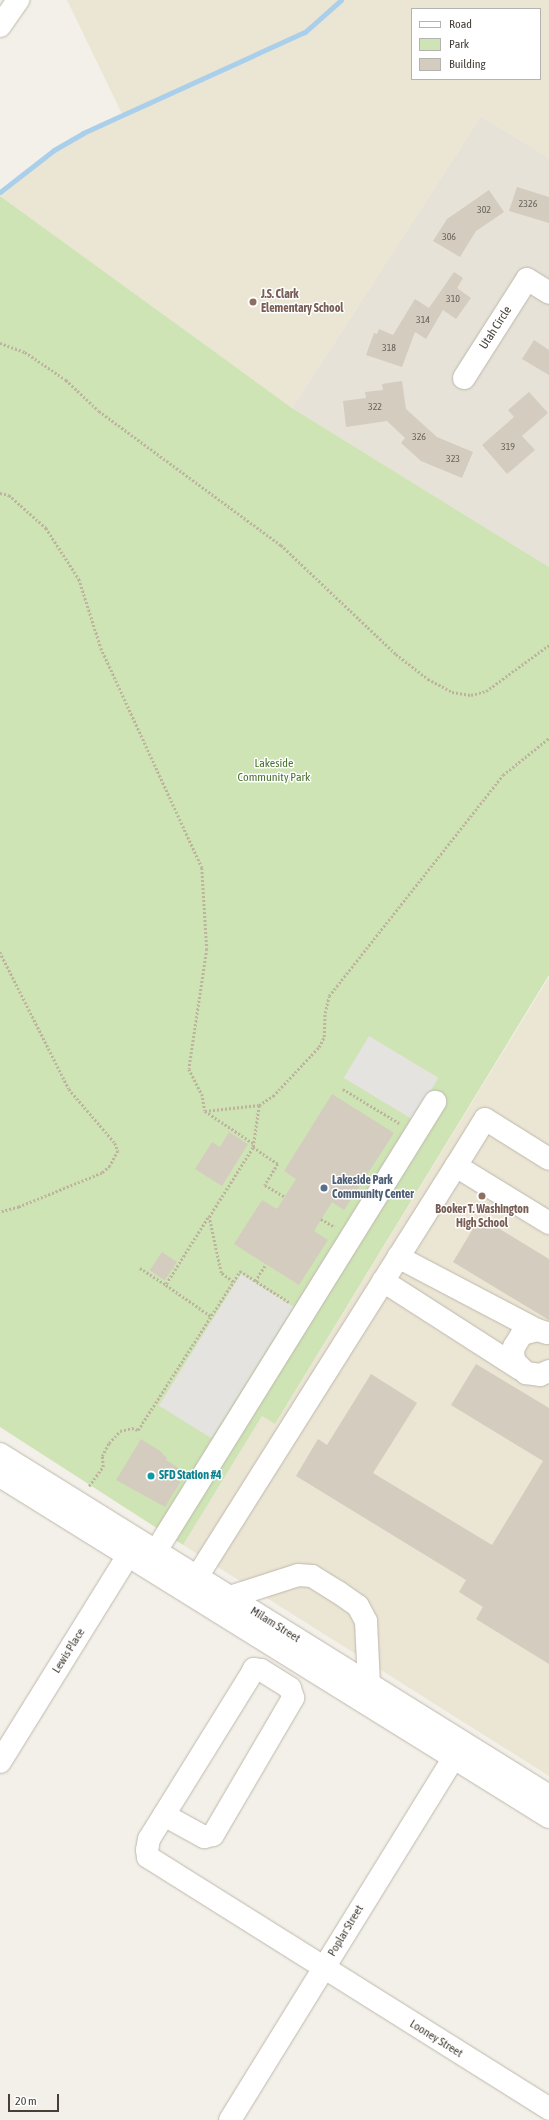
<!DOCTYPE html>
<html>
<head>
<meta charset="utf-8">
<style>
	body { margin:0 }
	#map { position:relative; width:549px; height:2120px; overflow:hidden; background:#f3f0e9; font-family:"Asap Condensed",sans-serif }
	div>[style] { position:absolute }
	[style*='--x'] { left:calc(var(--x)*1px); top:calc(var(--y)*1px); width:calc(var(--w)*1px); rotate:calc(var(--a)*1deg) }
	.residential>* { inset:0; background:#e6e2d7 }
	.education>* { inset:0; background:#ebe5d4 }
	.green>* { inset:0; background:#cee4b5 }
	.parking>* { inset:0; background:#e4e3e0; transform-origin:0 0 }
	.stream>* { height:5px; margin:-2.5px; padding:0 2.5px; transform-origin:2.5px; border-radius:2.5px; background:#aacfea }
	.building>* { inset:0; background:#d3ccbf; transform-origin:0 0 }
	.path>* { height:2.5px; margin-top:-1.25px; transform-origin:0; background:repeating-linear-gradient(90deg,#beb39e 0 2px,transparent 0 4px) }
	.roads { filter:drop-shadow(0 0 1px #beb8ac) drop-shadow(0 0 1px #beb8ac) }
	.minor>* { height:22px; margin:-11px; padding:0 11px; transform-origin:11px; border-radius:11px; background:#fff }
	.dots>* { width:11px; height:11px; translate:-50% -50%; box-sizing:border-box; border:2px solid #fff; border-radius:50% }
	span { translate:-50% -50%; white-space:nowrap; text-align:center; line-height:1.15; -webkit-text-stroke:3px #fff; paint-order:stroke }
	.number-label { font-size:10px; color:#69635a }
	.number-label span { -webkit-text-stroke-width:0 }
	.education-label { font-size:12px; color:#785e54; font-weight:700 }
	.left { translate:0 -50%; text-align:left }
	.street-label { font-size:12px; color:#464038 }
	.park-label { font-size:12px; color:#48732f }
	.service-label { font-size:12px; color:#4e5e75; font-weight:700 }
	.culture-label { font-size:12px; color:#0d838f; font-weight:700 }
	.legend { position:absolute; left:411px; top:8px; width:130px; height:72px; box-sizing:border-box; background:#fff; border:1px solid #b5b3af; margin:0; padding:5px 7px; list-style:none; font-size:12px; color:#464038 }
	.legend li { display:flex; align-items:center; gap:8px; height:20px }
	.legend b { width:20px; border:1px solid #b5b3af }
	.scale { position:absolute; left:8px; top:2094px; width:51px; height:18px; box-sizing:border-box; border:2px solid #464038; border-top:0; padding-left:5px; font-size:12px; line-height:14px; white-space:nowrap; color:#464038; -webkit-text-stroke:3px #fff; paint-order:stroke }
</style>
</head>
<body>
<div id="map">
	<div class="residential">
		<i style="clip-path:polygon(481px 116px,549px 158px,549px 567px,292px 408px)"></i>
	</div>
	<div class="education">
		<i style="clip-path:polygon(evenodd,67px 0,549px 0,549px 158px,481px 116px,292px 408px,0 196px,68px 142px,124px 118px,67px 0,412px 9px,540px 9px,540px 79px,412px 79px,412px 9px)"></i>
		<i style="clip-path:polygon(549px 977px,549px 1776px,183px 1545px,262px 1416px,275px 1424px)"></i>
	</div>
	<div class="green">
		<i style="clip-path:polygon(0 196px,292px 408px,549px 567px,549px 975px,275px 1424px,262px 1416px,183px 1545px,0 1427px)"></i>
	</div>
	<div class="parking">
		<i style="left:369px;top:1036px;width:81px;height:49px;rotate:31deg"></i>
		<i style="left:241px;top:1274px;width:62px;height:155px;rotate:32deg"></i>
	</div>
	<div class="stream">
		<i style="--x:0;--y:192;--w:68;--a:-37.9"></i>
		<i style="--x:54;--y:150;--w:34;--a:-30"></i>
		<i style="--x:83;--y:133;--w:244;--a:-24.5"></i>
		<i style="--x:305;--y:32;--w:48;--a:-41.6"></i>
	</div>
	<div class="building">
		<i style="clip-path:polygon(517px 187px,549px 197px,549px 223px,509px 211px)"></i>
		<i style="clip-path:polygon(489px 190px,504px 212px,476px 231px,460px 257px,433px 241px,447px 219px)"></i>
		<i style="clip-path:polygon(454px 272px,463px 278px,457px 288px,471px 298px,456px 319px,443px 310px,426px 339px,415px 332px,402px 367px,366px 355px,374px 333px,377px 334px,379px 329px,393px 335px,415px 299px,429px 308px)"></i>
		<i style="clip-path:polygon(534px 340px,549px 350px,549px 375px,522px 359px)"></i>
		<i style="clip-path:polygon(402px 381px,406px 409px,437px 437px,473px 452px,462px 478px,421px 461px,401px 443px,405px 438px,387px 421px,346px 427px,343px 401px,366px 398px,365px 392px,383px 390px,382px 384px)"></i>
		<i style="clip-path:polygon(529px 392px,548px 413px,522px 436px,535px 450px,507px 474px,482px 445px,514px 417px,508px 410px)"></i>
		<i style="clip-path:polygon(332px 1094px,394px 1133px,344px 1210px,332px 1202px,314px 1231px,328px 1240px,299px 1285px,234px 1244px,262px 1200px,277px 1209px,296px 1179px,284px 1171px)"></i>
		<i style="clip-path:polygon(229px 1132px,248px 1144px,222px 1186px,195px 1169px,212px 1142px,220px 1147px)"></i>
		<i style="clip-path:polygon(480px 1217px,549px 1259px,549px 1320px,453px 1262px)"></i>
		<i style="left:162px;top:1252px;width:18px;height:22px;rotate:34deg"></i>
		<i style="clip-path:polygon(476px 1364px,549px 1408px,549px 1664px,476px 1619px,483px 1607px,459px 1592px,466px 1580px,296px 1476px,318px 1439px,327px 1445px,371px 1374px,417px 1403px,373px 1473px,492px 1545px,543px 1461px,451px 1405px)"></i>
		<i style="clip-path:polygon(141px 1439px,160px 1451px,167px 1458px,166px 1460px,186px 1473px,165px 1507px,116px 1480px)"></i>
	</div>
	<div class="path">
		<i style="--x:0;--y:343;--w:27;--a:20"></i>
		<i style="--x:25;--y:352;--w:50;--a:34.3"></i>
		<i style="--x:66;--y:380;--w:45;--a:43.2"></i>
		<i style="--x:99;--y:411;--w:226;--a:36.4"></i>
		<i style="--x:281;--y:545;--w:158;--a:43.5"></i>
		<i style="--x:396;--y:654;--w:41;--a:38"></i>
		<i style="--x:428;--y:679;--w:27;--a:28"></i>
		<i style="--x:452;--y:692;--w:19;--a:9"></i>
		<i style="--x:471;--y:695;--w:16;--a:-15"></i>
		<i style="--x:486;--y:691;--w:78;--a:-36.1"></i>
		<i style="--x:0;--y:493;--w:9;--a:13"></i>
		<i style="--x:9;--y:495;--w:50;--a:41.7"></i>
		<i style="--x:46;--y:528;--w:61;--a:57.1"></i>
		<i style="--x:79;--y:579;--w:72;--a:72.3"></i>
		<i style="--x:101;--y:648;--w:242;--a:65.3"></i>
		<i style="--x:202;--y:868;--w:81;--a:86.5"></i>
		<i style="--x:207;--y:949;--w:121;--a:98.5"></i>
		<i style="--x:189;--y:1069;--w:28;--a:63"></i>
		<i style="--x:202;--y:1094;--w:17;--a:80"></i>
		<i style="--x:205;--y:1111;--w:58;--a:33.7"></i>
		<i style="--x:0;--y:952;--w:153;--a:63.3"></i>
		<i style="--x:69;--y:1089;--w:71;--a:49.6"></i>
		<i style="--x:115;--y:1143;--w:9;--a:69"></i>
		<i style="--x:118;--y:1151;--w:17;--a:118"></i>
		<i style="--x:110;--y:1166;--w:11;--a:139"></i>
		<i style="--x:102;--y:1173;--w:90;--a:157.7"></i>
		<i style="--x:19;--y:1207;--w:20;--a:165"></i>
		<i style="--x:343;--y:1089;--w:66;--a:31.3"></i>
		<i style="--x:205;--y:1111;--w:54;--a:-6.3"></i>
		<i style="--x:253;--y:1147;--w:42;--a:-81.9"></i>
		<i style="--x:259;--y:1105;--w:17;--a:-33"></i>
		<i style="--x:273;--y:1096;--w:67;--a:-46.8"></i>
		<i style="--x:319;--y:1047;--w:11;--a:-63"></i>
		<i style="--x:324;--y:1037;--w:24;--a:-88"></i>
		<i style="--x:325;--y:1013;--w:17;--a:-77"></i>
		<i style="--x:329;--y:996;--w:281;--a:-51.8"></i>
		<i style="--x:503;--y:775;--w:59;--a:-38.8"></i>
		<i style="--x:208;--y:1218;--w:79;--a:122.1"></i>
		<i style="--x:166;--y:1285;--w:55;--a:34.6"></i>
		<i style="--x:321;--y:1219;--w:16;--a:30"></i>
		<i style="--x:140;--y:1268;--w:31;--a:33"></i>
		<i style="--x:255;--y:1281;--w:20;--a:-57"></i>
		<i style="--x:233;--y:1282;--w:15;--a:-143"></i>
		<i style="--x:221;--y:1273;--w:57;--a:-102.1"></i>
		<i style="--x:209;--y:1217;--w:83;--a:-57.8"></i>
		<i style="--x:253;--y:1147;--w:30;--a:34"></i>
		<i style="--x:278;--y:1164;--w:25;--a:122"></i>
		<i style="--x:265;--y:1185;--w:23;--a:31"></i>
		<i style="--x:89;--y:1486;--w:24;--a:-54"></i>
		<i style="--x:103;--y:1467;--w:11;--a:-95"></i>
		<i style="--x:102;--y:1456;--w:15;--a:-62"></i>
		<i style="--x:109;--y:1443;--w:16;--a:-47"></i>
		<i style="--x:120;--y:1431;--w:12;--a:-14"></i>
		<i style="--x:132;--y:1428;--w:6;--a:18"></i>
		<i style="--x:138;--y:1430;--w:189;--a:-57.3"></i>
		<i style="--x:240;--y:1271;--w:58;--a:32.3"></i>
	</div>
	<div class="roads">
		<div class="minor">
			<i style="--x:0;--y:26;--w:32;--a:-55"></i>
			<i style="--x:464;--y:378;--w:117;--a:-57.5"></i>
			<i style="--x:527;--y:279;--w:26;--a:32"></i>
			<i style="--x:456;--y:1166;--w:55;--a:-58.3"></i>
			<i style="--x:485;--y:1119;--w:75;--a:32"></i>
			<i style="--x:398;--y:1257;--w:157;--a:27.7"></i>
			<i style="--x:383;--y:1281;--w:163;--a:32.7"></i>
			<i style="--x:547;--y:1333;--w:10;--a:-163"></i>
			<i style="--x:537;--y:1330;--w:16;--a:165"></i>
			<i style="--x:522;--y:1334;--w:15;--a:122"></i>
			<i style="--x:514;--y:1347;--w:8;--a:97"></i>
			<i style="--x:513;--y:1355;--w:7;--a:74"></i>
			<i style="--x:515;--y:1362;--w:16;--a:45"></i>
			<i style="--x:526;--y:1373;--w:14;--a:8"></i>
			<i style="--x:540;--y:1375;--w:10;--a:-24"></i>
			<i style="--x:0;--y:1454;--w:647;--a:31.92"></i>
			<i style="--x:0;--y:1476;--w:646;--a:31.85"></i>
			<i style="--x:156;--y:1551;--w:529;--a:-58.14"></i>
			<i style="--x:197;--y:1577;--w:486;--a:-57.8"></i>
			<i style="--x:456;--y:1166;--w:109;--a:31.5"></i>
			<i style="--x:230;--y:1597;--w:71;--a:-17.9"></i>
			<i style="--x:298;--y:1575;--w:14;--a:4"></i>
			<i style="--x:312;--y:1576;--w:31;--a:32"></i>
			<i style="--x:338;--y:1592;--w:24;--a:35"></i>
			<i style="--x:358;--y:1606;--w:17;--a:62"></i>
			<i style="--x:366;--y:1621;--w:63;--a:87.3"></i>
			<i style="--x:0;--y:1762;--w:258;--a:-58.2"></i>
			<i style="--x:164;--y:1815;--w:46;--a:28.8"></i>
			<i style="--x:204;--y:1837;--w:9;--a:-13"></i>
			<i style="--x:213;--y:1835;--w:159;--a:-59.7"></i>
			<i style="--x:293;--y:1698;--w:10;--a:-107"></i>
			<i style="--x:290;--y:1688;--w:34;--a:-148"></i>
			<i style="--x:261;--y:1670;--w:7;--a:-172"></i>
			<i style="--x:254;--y:1669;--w:4;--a:117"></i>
			<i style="--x:252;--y:1673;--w:167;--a:121.8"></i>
			<i style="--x:164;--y:1815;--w:28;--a:122"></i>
			<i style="--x:149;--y:1839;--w:11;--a:100"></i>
			<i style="--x:147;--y:1850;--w:7;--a:82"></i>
			<i style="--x:148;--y:1857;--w:474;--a:32.1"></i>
			<i style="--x:230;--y:2120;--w:441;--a:-58.3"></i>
		</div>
	</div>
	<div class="dots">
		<i style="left:253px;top:302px;background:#8d6e63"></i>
		<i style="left:324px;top:1188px;background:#5c6f8a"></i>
		<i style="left:482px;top:1196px;background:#8d6e63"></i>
		<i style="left:151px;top:1476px;background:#0f9aa8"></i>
	</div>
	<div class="number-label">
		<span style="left:528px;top:204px">2326</span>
		<span style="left:484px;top:210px">302</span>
		<span style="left:449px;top:237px">306</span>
		<span style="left:453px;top:299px">310</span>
		<span style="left:423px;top:320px">314</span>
		<span style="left:389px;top:348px">318</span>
		<span style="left:375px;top:407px">322</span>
		<span style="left:419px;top:437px">326</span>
		<span style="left:508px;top:447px">319</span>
		<span style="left:453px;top:459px">323</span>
	</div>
	<div class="education-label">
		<span class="left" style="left:261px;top:302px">J.S. Clark<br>Elementary School</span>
		<span style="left:482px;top:1217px">Booker T. Washington<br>High School</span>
	</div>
	<div class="street-label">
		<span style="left:496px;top:328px;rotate:-57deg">Utah Circle</span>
		<span style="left:275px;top:1625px;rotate:32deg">Milam Street</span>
		<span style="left:69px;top:1651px;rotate:-58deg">Lewis Place</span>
		<span style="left:346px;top:1931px;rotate:-59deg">Poplar Street</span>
		<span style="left:436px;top:2039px;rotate:32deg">Looney Street</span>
	</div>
	<div class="park-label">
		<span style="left:274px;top:771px">Lakeside<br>Community Park</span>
	</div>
	<div class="service-label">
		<span class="left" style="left:332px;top:1188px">Lakeside Park<br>Community Center</span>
	</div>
	<div class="culture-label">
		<span class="left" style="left:159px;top:1476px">SFD Station #4</span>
	</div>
	<ul class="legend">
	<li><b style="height:5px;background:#fff"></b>Road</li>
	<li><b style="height:11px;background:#cee4b5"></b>Park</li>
	<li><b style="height:11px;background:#d3ccbf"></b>Building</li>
	</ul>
	<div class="scale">20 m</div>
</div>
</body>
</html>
